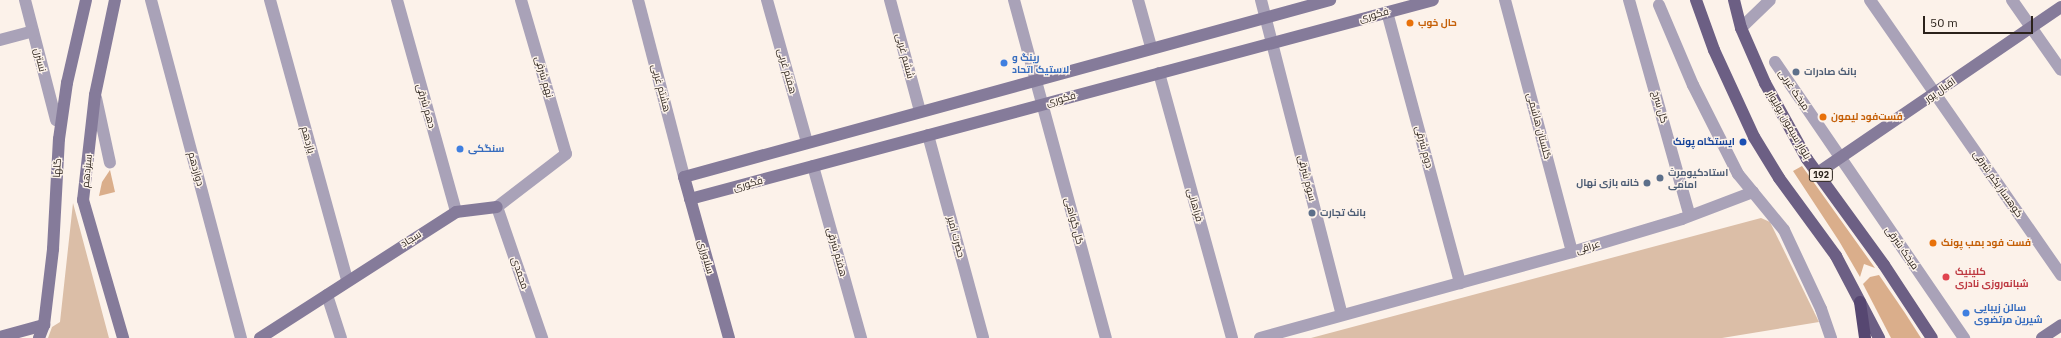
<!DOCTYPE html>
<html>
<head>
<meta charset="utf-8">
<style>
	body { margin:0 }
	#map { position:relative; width:2061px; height:338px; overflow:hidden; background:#fcf2ea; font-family:"IBM Plex Sans",Cairo,sans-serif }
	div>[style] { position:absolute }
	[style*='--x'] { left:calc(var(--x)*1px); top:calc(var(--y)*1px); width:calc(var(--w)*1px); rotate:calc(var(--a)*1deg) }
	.green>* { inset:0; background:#dbbea7 }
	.forest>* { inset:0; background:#daae8b }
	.street>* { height:12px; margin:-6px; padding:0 6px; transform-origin:6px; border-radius:6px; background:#a9a2b8 }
	.secondary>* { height:12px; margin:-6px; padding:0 6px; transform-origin:6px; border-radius:6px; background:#857b9a }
	.primary>* { height:12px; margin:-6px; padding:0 6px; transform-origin:6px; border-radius:6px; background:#6c5f84 }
	.highway>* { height:12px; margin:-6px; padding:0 6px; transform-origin:6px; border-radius:6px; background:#564771 }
	.dots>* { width:11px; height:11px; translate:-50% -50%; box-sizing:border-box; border:2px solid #fcf2ea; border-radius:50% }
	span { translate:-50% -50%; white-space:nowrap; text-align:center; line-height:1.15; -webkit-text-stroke:3px #fcf2ea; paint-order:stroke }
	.shield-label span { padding:1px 3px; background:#fcf2ea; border:1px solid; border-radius:3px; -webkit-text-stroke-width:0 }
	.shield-label { font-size:9px; color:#2b221b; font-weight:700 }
	.street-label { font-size:10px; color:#2b221b }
	.food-label { font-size:10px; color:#c56008; font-weight:700 }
	.left { translate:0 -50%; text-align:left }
	.shop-label { font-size:10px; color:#366cbe; font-weight:700 }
	.service-label { font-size:10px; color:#4e5e75; font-weight:700 }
	.right { translate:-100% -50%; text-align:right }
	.transit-label { font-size:10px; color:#164399; font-weight:700 }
	.health-label { font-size:10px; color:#be3a42; font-weight:700 }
	.scale { position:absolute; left:1923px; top:16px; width:110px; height:18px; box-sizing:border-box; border:2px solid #2b221b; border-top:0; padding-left:5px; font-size:12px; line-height:14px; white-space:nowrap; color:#2b221b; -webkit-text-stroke:3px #fcf2ea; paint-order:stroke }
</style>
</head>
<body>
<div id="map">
	<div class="green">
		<i style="clip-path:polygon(73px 203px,109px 338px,48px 338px,52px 327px,60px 322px)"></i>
		<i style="clip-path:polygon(1761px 218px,1770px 222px,1819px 322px,1722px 338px,1311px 338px)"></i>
	</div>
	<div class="forest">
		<i style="clip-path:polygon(1802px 166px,1875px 268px,1864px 264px,1860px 277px,1839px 241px,1793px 171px)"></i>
		<i style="clip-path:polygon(110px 170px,115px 192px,99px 196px,102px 182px)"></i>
		<i style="clip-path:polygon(1879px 275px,1905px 313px,1921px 338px,1891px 338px,1863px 284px,1870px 277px)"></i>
	</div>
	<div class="street">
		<i style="--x:25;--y:0;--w:124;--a:75.5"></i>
		<i style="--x:151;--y:0;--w:350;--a:75.1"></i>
		<i style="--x:270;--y:0;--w:290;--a:74.6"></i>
		<i style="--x:397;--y:0;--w:220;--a:74.4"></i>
		<i style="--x:521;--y:0;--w:160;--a:73.7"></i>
		<i style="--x:566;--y:154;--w:87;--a:142.5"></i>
		<i style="--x:497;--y:207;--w:139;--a:71"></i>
		<i style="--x:638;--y:0;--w:183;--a:75.4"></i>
		<i style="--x:767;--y:0;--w:148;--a:74.3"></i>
		<i style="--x:890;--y:0;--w:115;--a:74.9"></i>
		<i style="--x:1014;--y:0;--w:350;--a:74.8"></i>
		<i style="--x:1138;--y:0;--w:49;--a:74.5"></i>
		<i style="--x:1261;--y:0;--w:325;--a:75.6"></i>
		<i style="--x:1505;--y:0;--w:261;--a:75.1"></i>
		<i style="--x:1629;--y:0;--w:222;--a:74.3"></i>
		<i style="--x:1870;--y:0;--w:335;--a:55.2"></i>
		<i style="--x:2012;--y:0;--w:85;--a:55"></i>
		<i style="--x:1659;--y:5;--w:87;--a:67"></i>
		<i style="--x:1693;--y:85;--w:100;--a:63.2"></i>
		<i style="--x:1738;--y:174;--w:72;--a:50.6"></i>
		<i style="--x:1784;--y:230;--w:87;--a:64.9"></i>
		<i style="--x:1821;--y:309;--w:31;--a:71"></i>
		<i style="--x:1387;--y:12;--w:281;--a:74.9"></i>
		<i style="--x:1741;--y:28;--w:40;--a:-44"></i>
		<i style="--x:0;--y:40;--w:34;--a:-15"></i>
		<i style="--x:1775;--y:62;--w:335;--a:55.6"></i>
		<i style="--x:1159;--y:73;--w:275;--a:74.6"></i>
		<i style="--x:96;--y:98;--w:66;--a:77.8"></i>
		<i style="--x:928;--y:135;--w:210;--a:74.8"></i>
		<i style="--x:813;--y:166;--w:179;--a:74.4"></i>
		<i style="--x:327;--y:295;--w:45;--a:72"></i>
		<i style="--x:1260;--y:338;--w:324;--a:-15.4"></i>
		<i style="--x:1572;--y:252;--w:115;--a:-16.7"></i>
		<i style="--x:1682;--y:219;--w:76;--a:-20.8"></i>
	</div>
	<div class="secondary">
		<i style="--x:115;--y:0;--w:97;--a:101.9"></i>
		<i style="--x:95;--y:95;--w:106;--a:96.5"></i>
		<i style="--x:83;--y:200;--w:144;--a:73.8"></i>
		<i style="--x:1819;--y:172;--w:293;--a:-34.3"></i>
		<i style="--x:690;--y:199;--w:769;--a:-14.99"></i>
		<i style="--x:0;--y:337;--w:46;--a:-15.3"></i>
		<i style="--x:39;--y:338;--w:14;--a:-69"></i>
		<i style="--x:44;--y:325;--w:77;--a:-83.2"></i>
		<i style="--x:53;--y:249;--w:110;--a:-86.9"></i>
		<i style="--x:59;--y:139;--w:57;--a:-81.9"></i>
		<i style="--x:67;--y:83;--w:85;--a:-77.1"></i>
		<i style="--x:260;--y:338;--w:233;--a:-32.7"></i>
		<i style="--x:456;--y:212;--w:41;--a:-7"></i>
		<i style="--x:729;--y:338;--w:167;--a:-105.6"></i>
		<i style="--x:684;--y:177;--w:670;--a:-15.32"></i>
		<i style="--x:2042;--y:338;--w:23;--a:-34"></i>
	</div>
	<div class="primary">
		<i style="--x:1696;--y:0;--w:53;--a:70.2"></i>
		<i style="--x:1714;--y:50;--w:96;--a:65.3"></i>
		<i style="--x:1754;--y:137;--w:48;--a:58.6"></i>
		<i style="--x:1779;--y:178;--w:97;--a:53.8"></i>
		<i style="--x:1836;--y:256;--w:93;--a:62.3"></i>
		<i style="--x:1734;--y:0;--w:29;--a:76"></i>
		<i style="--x:1741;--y:28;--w:60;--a:66.4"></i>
		<i style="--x:1765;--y:83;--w:87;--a:61.1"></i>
		<i style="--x:1807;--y:159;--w:131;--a:54"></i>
		<i style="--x:1884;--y:265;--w:87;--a:56.7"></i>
	</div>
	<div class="highway">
		<i style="--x:1860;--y:302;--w:36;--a:82"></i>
	</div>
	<div class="dots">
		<i style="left:1410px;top:23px;background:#e8710a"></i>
		<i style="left:1004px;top:63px;background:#3f7fe0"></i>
		<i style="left:1796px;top:72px;background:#5c6f8a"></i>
		<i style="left:1823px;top:117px;background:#e8710a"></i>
		<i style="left:1743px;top:142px;background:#1a4fb4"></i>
		<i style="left:460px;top:149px;background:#3f7fe0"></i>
		<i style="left:1660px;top:178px;background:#5c6f8a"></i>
		<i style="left:1647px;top:183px;background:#5c6f8a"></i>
		<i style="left:1312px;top:213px;background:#5c6f8a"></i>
		<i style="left:1933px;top:243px;background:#e8710a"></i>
		<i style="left:1946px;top:277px;background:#e0444e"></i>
		<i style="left:1966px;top:313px;background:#3f7fe0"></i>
	</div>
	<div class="shield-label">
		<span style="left:1821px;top:175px">192</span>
	</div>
	<div class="street-label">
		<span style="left:1374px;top:15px;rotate:-15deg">فکوری</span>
		<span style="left:905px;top:56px;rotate:75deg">ششم غربی</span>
		<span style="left:40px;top:60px;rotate:76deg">نسترن</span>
		<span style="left:787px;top:71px;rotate:74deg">هفتم غربی</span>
		<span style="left:544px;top:77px;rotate:74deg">نهم شرقی</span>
		<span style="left:661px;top:88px;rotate:75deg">هشتم غربی</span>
		<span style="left:1794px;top:90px;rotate:56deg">میخک غربی</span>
		<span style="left:1940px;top:90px;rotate:-35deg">اقبال پور</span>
		<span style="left:1061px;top:99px;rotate:-15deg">فکوری</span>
		<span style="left:426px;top:106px;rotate:74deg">دهم شرقی</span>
		<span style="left:1660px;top:107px;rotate:74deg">گل سرخ</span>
		<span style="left:1789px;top:125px;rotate:60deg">بلوار سیمون بولیوار</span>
		<span style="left:1539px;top:126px;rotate:75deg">گلستان هاشمی</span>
		<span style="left:308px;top:140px;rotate:75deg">یازدهم</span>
		<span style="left:1424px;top:147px;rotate:75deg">دوم شرقی</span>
		<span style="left:57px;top:168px;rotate:-87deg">گلها</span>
		<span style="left:196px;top:169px;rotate:75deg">دوازدهم</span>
		<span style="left:87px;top:171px;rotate:-84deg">سیزدهم</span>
		<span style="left:1307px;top:178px;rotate:76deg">سوم شرقی</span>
		<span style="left:748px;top:184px;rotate:-15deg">فکوری</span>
		<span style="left:1998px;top:184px;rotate:55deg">کوهسار یکم شرقی</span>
		<span style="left:1195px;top:205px;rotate:74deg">فراهانی</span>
		<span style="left:1074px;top:221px;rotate:75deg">گل گواهی</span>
		<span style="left:956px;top:237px;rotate:75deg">حضرت امیر</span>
		<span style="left:411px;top:239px;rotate:-32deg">سجاد</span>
		<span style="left:1588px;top:247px;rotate:-17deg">عراقی</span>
		<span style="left:1902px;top:248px;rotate:55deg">میخک شرقی</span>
		<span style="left:837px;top:252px;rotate:74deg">هفتم شرقی</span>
		<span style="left:706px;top:257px;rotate:74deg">سلاورزی</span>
		<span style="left:520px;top:273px;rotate:71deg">محمدی</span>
	</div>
	<div class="food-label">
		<span class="left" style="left:1418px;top:23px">حال خوب</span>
		<span class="left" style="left:1831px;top:117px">فست‌فود لیمون</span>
		<span class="left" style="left:1941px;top:243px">فست فود بمب پونک</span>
	</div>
	<div class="shop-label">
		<span class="left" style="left:1012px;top:63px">رینگ و<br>لاستیک اتحاد</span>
		<span class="left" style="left:468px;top:149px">سنگکی</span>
		<span class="left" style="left:1974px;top:313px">سالن زیبایی<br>شیرین مرتضوی</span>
	</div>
	<div class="service-label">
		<span class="left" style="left:1804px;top:72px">بانک صادرات</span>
		<span class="left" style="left:1668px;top:178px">استادکیومرث<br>امامی</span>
		<span class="right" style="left:1639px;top:183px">خانه بازی نهال</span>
		<span class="left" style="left:1320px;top:213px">بانک تجارت</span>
	</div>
	<div class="transit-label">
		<span class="right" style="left:1735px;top:142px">ایستگاه پونک</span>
	</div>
	<div class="health-label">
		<span class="left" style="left:1955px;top:277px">کلینیک<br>شبانه‌روزی نادری</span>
	</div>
	<div class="scale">50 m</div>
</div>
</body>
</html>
